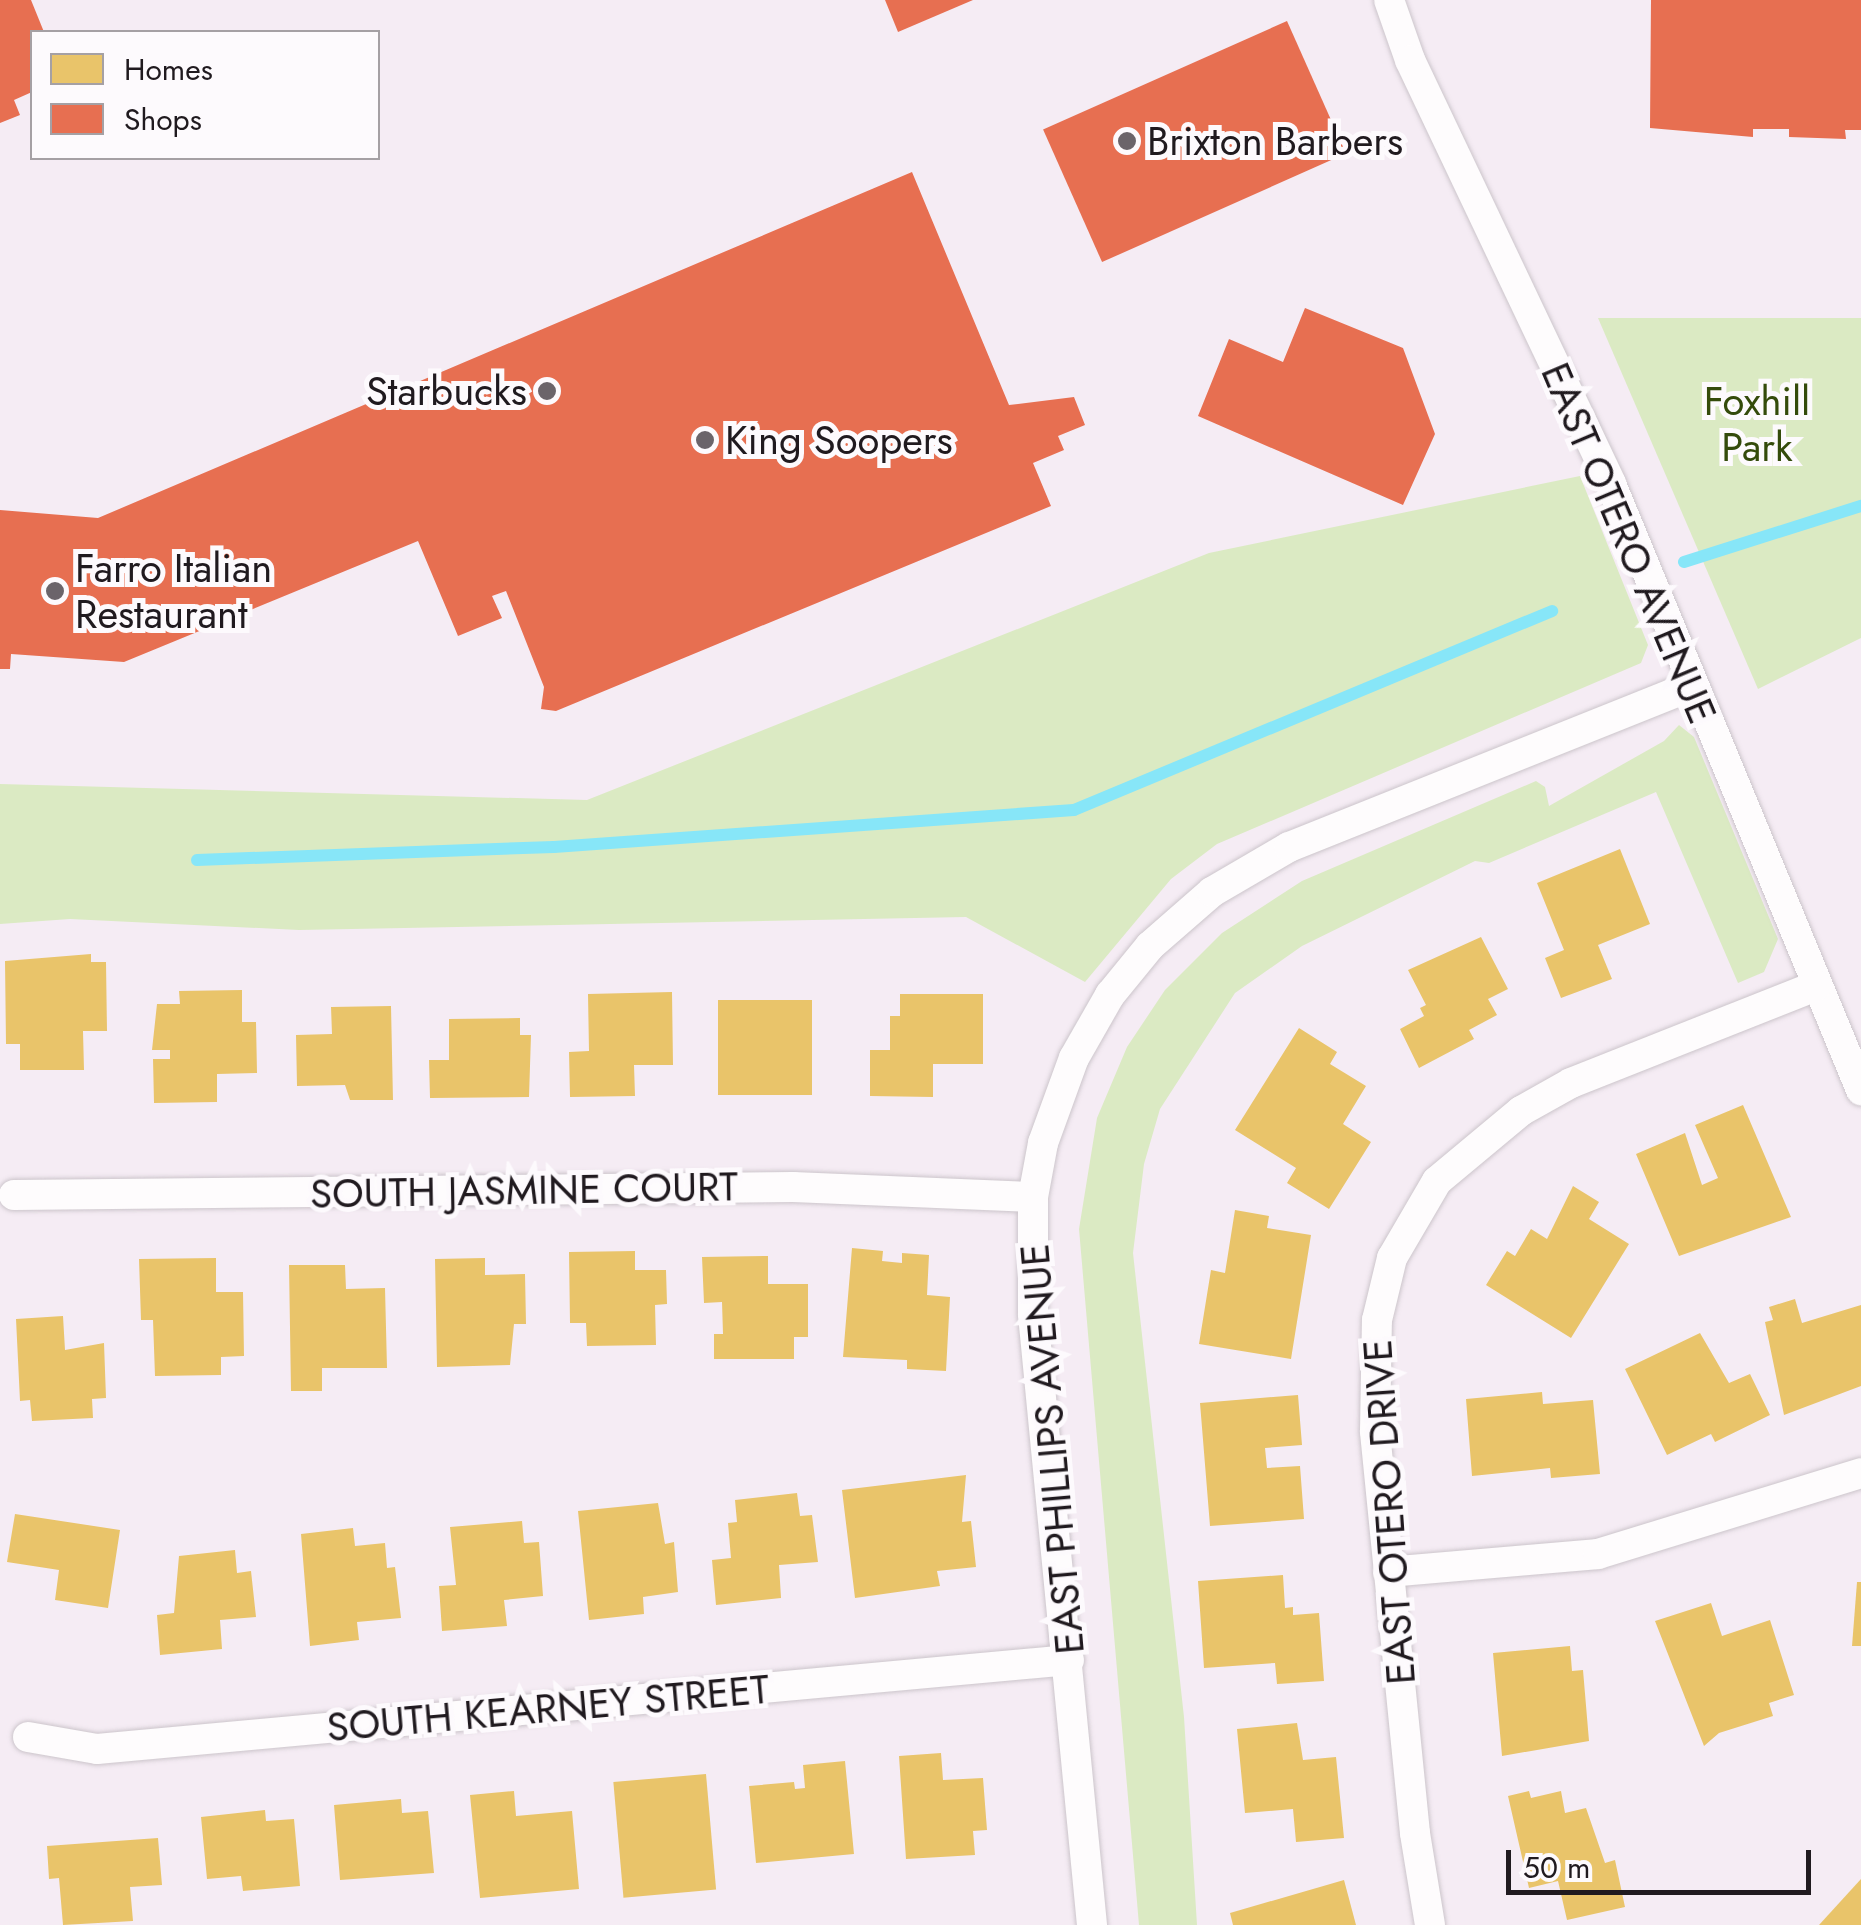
<!DOCTYPE html>
<html>
<head>
<meta charset="utf-8">
<style>
	body { margin:0 }
	#map { position:relative; width:1861px; height:1925px; overflow:hidden; background:#f5ecf4; font-family:Jost,sans-serif }
	div>[style] { position:absolute }
	[style*='--x'] { left:calc(var(--x)*1px); top:calc(var(--y)*1px); width:calc(var(--w)*1px); rotate:calc(var(--a)*1deg) }
	.green>* { inset:0; background:#dbeac3 }
	.homes>* { inset:0; background:#e9c46a; transform-origin:0 0 }
	.shops>* { inset:0; background:#e76f51; transform-origin:0 0 }
	.stream>* { height:12px; margin:-6px; padding:0 6px; transform-origin:6px; border-radius:6px; background:#87e6f8 }
	.roads { filter:drop-shadow(0 0 2px #ccc5cb) drop-shadow(0 0 2px #ccc5cb) }
	.street>* { height:30px; margin:-15px; padding:0 15px; transform-origin:15px; border-radius:15px; background:#fefcfd }
	.dots>* { width:28px; height:28px; translate:-50% -50%; box-sizing:border-box; border:5px solid #fdfafd; border-radius:50% }
	span { translate:-50% -50%; white-space:nowrap; text-align:center; line-height:1.15; -webkit-text-stroke:10px #fdfafd; paint-order:stroke }
	.poi-label { font-size:40px; color:#201a1f }
	.left { translate:0 -50%; text-align:left }
	.right { translate:-100% -50%; text-align:right }
	.park-label { font-size:40px; color:#344b0b }
	.street-label { font-size:40px; color:#201a1f }
	.legend { position:absolute; left:30px; top:30px; width:350px; height:130px; box-sizing:border-box; background:#fdfafd; border:2px solid #a5a0a4; margin:0; padding:12px 18px; list-style:none; font-size:30px; color:#201a1f }
	.legend li { display:flex; align-items:center; gap:20px; height:50px }
	.legend b { width:50px; border:2px solid #a5a0a4 }
	.scale { position:absolute; left:1506px; top:1850px; width:305px; height:45px; box-sizing:border-box; border:5px solid #201a1f; border-top:0; padding-left:12px; font-size:30px; line-height:35px; white-space:nowrap; color:#201a1f; -webkit-text-stroke:8px #fdfafd; paint-order:stroke }
</style>
</head>
<body>
<div id="map">
	<div class="green">
		<i style="clip-path:polygon(1598px 318px,1861px 318px,1861px 638px,1758px 689px)"></i>
		<i style="clip-path:polygon(1580px 476px,1648px 645px,1641px 663px,1217px 844px,1171px 879px,1085px 982px,966px 917px,299px 930px,70px 919px,0 924px,0 784px,587px 800px,1209px 553px)"></i>
		<i style="clip-path:polygon(1679px 725px,1694px 737px,1778px 939px,1764px 972px,1738px 983px,1656px 792px,1489px 863px,1475px 861px,1302px 946px,1235px 993px,1160px 1109px,1144px 1164px,1133px 1253px,1184px 1717px,1197px 1925px,1139px 1925px,1079px 1229px,1097px 1118px,1127px 1047px,1165px 990px,1222px 933px,1302px 881px,1536px 781px,1545px 787px,1549px 806px,1664px 741px)"></i>
	</div>
	<div class="homes">
		<i style="clip-path:polygon(1620px 849px,1650px 924px,1598px 945px,1612px 979px,1561px 998px,1545px 958px,1564px 950px,1537px 883px)"></i>
		<i style="clip-path:polygon(1481px 937px,1508px 989px,1488px 999px,1497px 1015px,1469px 1030px,1474px 1039px,1419px 1068px,1400px 1029px,1424px 1016px,1420px 1008px,1426px 1005px,1408px 970px)"></i>
		<i style="clip-path:polygon(91px 954px,91px 962px,106px 962px,107px 1031px,83px 1031px,84px 1070px,20px 1070px,20px 1044px,6px 1044px,5px 961px)"></i>
		<i style="clip-path:polygon(242px 990px,242px 1022px,256px 1022px,257px 1073px,217px 1074px,217px 1102px,154px 1103px,153px 1059px,170px 1059px,170px 1050px,152px 1050px,157px 1004px,180px 1004px,179px 991px)"></i>
		<i style="clip-path:polygon(672px 992px,673px 1065px,634px 1065px,635px 1096px,570px 1097px,569px 1052px,589px 1051px,588px 994px)"></i>
		<i style="clip-path:polygon(900px 994px,983px 994px,983px 1064px,933px 1064px,933px 1097px,870px 1096px,870px 1050px,890px 1050px,890px 1016px,900px 1016px)"></i>
		<i style="left:718px;top:1000px;width:94px;height:95px"></i>
		<i style="clip-path:polygon(391px 1006px,393px 1100px,350px 1100px,345px 1085px,297px 1086px,296px 1035px,332px 1034px,331px 1007px)"></i>
		<i style="clip-path:polygon(520px 1018px,520px 1035px,531px 1035px,529px 1097px,430px 1098px,429px 1060px,449px 1060px,449px 1019px)"></i>
		<i style="clip-path:polygon(1299px 1028px,1337px 1052px,1330px 1064px,1366px 1086px,1343px 1124px,1371px 1142px,1329px 1209px,1287px 1183px,1296px 1168px,1235px 1130px)"></i>
		<i style="clip-path:polygon(1743px 1105px,1791px 1217px,1679px 1256px,1636px 1154px,1685px 1133px,1702px 1185px,1718px 1178px,1695px 1125px)"></i>
		<i style="clip-path:polygon(1573px 1186px,1599px 1202px,1589px 1219px,1629px 1244px,1571px 1338px,1486px 1285px,1507px 1251px,1515px 1256px,1531px 1229px,1547px 1239px)"></i>
		<i style="clip-path:polygon(1235px 1210px,1269px 1216px,1267px 1228px,1311px 1235px,1291px 1359px,1199px 1344px,1211px 1270px,1225px 1273px)"></i>
		<i style="clip-path:polygon(852px 1248px,883px 1251px,882px 1261px,902px 1263px,902px 1253px,929px 1255px,927px 1295px,950px 1297px,946px 1371px,907px 1369px,907px 1360px,843px 1357px)"></i>
		<i style="clip-path:polygon(635px 1251px,635px 1270px,666px 1270px,667px 1304px,655px 1305px,656px 1345px,587px 1346px,586px 1323px,570px 1323px,569px 1252px)"></i>
		<i style="clip-path:polygon(768px 1256px,768px 1284px,808px 1284px,808px 1337px,794px 1337px,794px 1359px,714px 1359px,714px 1334px,723px 1334px,722px 1302px,704px 1303px,702px 1257px)"></i>
		<i style="clip-path:polygon(216px 1258px,216px 1292px,243px 1292px,244px 1356px,221px 1357px,221px 1375px,155px 1376px,153px 1320px,141px 1320px,139px 1259px)"></i>
		<i style="clip-path:polygon(485px 1258px,485px 1275px,525px 1274px,526px 1324px,514px 1324px,510px 1365px,437px 1367px,435px 1259px)"></i>
		<i style="clip-path:polygon(289px 1265px,345px 1265px,346px 1289px,385px 1288px,387px 1368px,322px 1368px,322px 1391px,291px 1391px)"></i>
		<i style="clip-path:polygon(1795px 1299px,1802px 1323px,1861px 1305px,1861px 1386px,1784px 1415px,1765px 1322px,1773px 1320px,1769px 1307px)"></i>
		<i style="clip-path:polygon(63px 1316px,65px 1350px,104px 1343px,106px 1398px,92px 1399px,93px 1418px,32px 1421px,30px 1400px,20px 1401px,16px 1319px)"></i>
		<i style="clip-path:polygon(1700px 1333px,1729px 1383px,1750px 1374px,1770px 1415px,1715px 1442px,1711px 1434px,1667px 1455px,1625px 1369px)"></i>
		<i style="clip-path:polygon(1542px 1392px,1543px 1404px,1593px 1400px,1600px 1474px,1551px 1478px,1550px 1468px,1472px 1476px,1466px 1399px)"></i>
		<i style="clip-path:polygon(1298px 1395px,1302px 1445px,1265px 1448px,1267px 1468px,1300px 1466px,1304px 1519px,1210px 1526px,1200px 1403px)"></i>
		<i style="clip-path:polygon(966px 1475px,962px 1522px,971px 1521px,976px 1567px,937px 1571px,940px 1586px,855px 1598px,842px 1490px)"></i>
		<i style="clip-path:polygon(797px 1493px,800px 1516px,812px 1515px,818px 1562px,779px 1565px,781px 1598px,716px 1605px,712px 1560px,731px 1558px,728px 1523px,737px 1522px,735px 1500px)"></i>
		<i style="clip-path:polygon(658px 1503px,665px 1544px,674px 1542px,678px 1592px,643px 1597px,644px 1614px,589px 1620px,578px 1511px)"></i>
		<i style="clip-path:polygon(15px 1514px,120px 1530px,108px 1608px,55px 1600px,59px 1570px,7px 1562px)"></i>
		<i style="clip-path:polygon(522px 1521px,524px 1543px,539px 1542px,543px 1596px,504px 1600px,507px 1626px,442px 1631px,439px 1586px,456px 1585px,450px 1527px)"></i>
		<i style="clip-path:polygon(353px 1528px,355px 1546px,385px 1543px,387px 1568px,395px 1567px,401px 1618px,357px 1622px,359px 1640px,310px 1646px,301px 1534px)"></i>
		<i style="clip-path:polygon(235px 1550px,237px 1573px,251px 1571px,256px 1617px,220px 1620px,222px 1649px,160px 1655px,157px 1615px,174px 1613px,179px 1556px)"></i>
		<i style="clip-path:polygon(1283px 1575px,1285px 1608px,1293px 1607px,1293px 1615px,1319px 1613px,1324px 1681px,1277px 1684px,1275px 1663px,1204px 1668px,1198px 1581px)"></i>
		<i style="clip-path:polygon(1857px 1582px,1861px 1582px,1861px 1646px,1852px 1646px)"></i>
		<i style="clip-path:polygon(1711px 1603px,1722px 1636px,1770px 1620px,1794px 1695px,1769px 1703px,1773px 1716px,1719px 1733px,1704px 1746px,1655px 1621px)"></i>
		<i style="clip-path:polygon(1570px 1646px,1572px 1671px,1583px 1670px,1589px 1741px,1502px 1756px,1493px 1653px)"></i>
		<i style="clip-path:polygon(1297px 1723px,1303px 1760px,1336px 1757px,1344px 1838px,1296px 1842px,1293px 1809px,1245px 1813px,1237px 1729px)"></i>
		<i style="clip-path:polygon(941px 1753px,943px 1780px,983px 1778px,987px 1830px,973px 1831px,975px 1855px,906px 1859px,899px 1756px)"></i>
		<i style="clip-path:polygon(845px 1761px,854px 1854px,756px 1863px,749px 1786px,794px 1782px,795px 1789px,805px 1788px,803px 1765px)"></i>
		<i style="left:706px;top:1774px;width:116px;height:93px;rotate:85deg"></i>
		<i style="clip-path:polygon(514px 1791px,516px 1816px,572px 1811px,579px 1889px,480px 1898px,470px 1795px)"></i>
		<i style="clip-path:polygon(1529px 1791px,1531px 1798px,1561px 1791px,1565px 1813px,1586px 1808px,1605px 1863px,1615px 1860px,1625px 1907px,1567px 1920px,1558px 1881px,1529px 1888px,1508px 1796px)"></i>
		<i style="clip-path:polygon(401px 1799px,402px 1813px,428px 1811px,434px 1873px,340px 1880px,334px 1805px)"></i>
		<i style="clip-path:polygon(265px 1810px,266px 1821px,294px 1819px,300px 1886px,243px 1891px,241px 1876px,207px 1879px,201px 1817px)"></i>
		<i style="clip-path:polygon(158px 1838px,162px 1885px,130px 1887px,133px 1921px,63px 1925px,59px 1878px,49px 1879px,47px 1846px)"></i>
		<i style="clip-path:polygon(1861px 1879px,1861px 1925px,1819px 1925px)"></i>
		<i style="clip-path:polygon(1344px 1880px,1356px 1925px,1233px 1925px,1230px 1913px)"></i>
	</div>
	<div class="shops">
		<i style="clip-path:polygon(0 0,31px 0,44px 32px,32px 32px,32px 92px,14px 100px,20px 115px,0 123px)"></i>
		<i style="clip-path:polygon(885px 0,973px 0,898px 32px)"></i>
		<i style="clip-path:polygon(1651px 0,1861px 0,1861px 130px,1845px 130px,1846px 139px,1789px 137px,1789px 129px,1753px 129px,1753px 137px,1650px 128px)"></i>
		<i style="left:1287px;top:21px;width:145px;height:267px;rotate:66deg"></i>
		<i style="clip-path:polygon(912px 172px,1009px 405px,1074px 397px,1085px 425px,1058px 436px,1064px 450px,1033px 463px,1051px 506px,556px 711px,541px 709px,544px 687px,506px 591px,492px 596px,502px 618px,458px 636px,418px 541px,124px 662px,11px 654px,10px 669px,0 669px,0 510px,98px 518px)"></i>
		<i style="clip-path:polygon(1305px 308px,1403px 348px,1435px 434px,1403px 505px,1198px 416px,1229px 339px,1283px 362px)"></i>
	</div>
	<div class="stream">
		<i style="--x:1684;--y:562;--w:186;--a:-17.6"></i>
		<i style="--x:197;--y:860;--w:357;--a:-2.1"></i>
		<i style="--x:554;--y:847;--w:521;--a:-4.07"></i>
		<i style="--x:1074;--y:810;--w:518;--a:-22.6"></i>
	</div>
	<div class="roads">
		<div class="street">
			<i style="--x:1389;--y:0;--w:64;--a:70.7"></i>
			<i style="--x:1410;--y:60;--w:469;--a:64.6"></i>
			<i style="--x:1611;--y:484;--w:656;--a:67.58"></i>
			<i style="--x:14;--y:1195;--w:779;--a:-0.59"></i>
			<i style="--x:793;--y:1187;--w:240;--a:2.4"></i>
			<i style="--x:1388;--y:1572;--w:211;--a:-4.9"></i>
			<i style="--x:1598;--y:1554;--w:275;--a:-17.1"></i>
			<i style="--x:28;--y:1737;--w:70;--a:9.9"></i>
			<i style="--x:97;--y:1749;--w:976;--a:-5.23"></i>
			<i style="--x:1092;--y:1925;--w:614;--a:-95.52"></i>
			<i style="--x:1033;--y:1314;--w:117;--a:-90"></i>
			<i style="--x:1033;--y:1197;--w:55;--a:-79.5"></i>
			<i style="--x:1043;--y:1143;--w:90;--a:-70"></i>
			<i style="--x:1074;--y:1058;--w:73;--a:-60.3"></i>
			<i style="--x:1110;--y:995;--w:63;--a:-50.8"></i>
			<i style="--x:1150;--y:946;--w:82;--a:-41.1"></i>
			<i style="--x:1212;--y:892;--w:89;--a:-30.3"></i>
			<i style="--x:1289;--y:847;--w:433;--a:-21.8"></i>
			<i style="--x:1430;--y:1925;--w:93;--a:-99.3"></i>
			<i style="--x:1415;--y:1833;--w:404;--a:-95.7"></i>
			<i style="--x:1375;--y:1431;--w:111;--a:-89"></i>
			<i style="--x:1377;--y:1320;--w:64;--a:-76.4"></i>
			<i style="--x:1392;--y:1258;--w:89;--a:-59.7"></i>
			<i style="--x:1437;--y:1181;--w:109;--a:-39.8"></i>
			<i style="--x:1521;--y:1111;--w:57;--a:-29.2"></i>
			<i style="--x:1571;--y:1083;--w:264;--a:-21.6"></i>
		</div>
	</div>
	<div class="dots">
		<i style="left:1127px;top:141px;background:#6b646a"></i>
		<i style="left:547px;top:391px;background:#6b646a"></i>
		<i style="left:705px;top:440px;background:#6b646a"></i>
		<i style="left:55px;top:591px;background:#6b646a"></i>
	</div>
	<div class="poi-label">
		<span class="left" style="left:1147px;top:141px">Brixton Barbers</span>
		<span class="right" style="left:527px;top:391px">Starbucks</span>
		<span class="left" style="left:725px;top:440px">King Soopers</span>
		<span class="left" style="left:75px;top:591px">Farro Italian<br>Restaurant</span>
	</div>
	<div class="park-label">
		<span style="left:1757px;top:424px">Foxhill<br>Park</span>
	</div>
	<div class="street-label">
		<span style="left:1629px;top:543px;rotate:67deg">EAST OTERO AVENUE</span>
		<span style="left:524px;top:1190px;rotate:-1deg">SOUTH JASMINE COURT</span>
		<span style="left:1052px;top:1449px;rotate:-95deg">EAST PHILLIPS AVENUE</span>
		<span style="left:1389px;top:1512px;rotate:-94deg">EAST OTERO DRIVE</span>
		<span style="left:548px;top:1708px;rotate:-5deg">SOUTH KEARNEY STREET</span>
	</div>
	<ul class="legend">
	<li><b style="height:28px;background:#e9c46a"></b>Homes</li>
	<li><b style="height:28px;background:#e76f51"></b>Shops</li>
	</ul>
	<div class="scale">50 m</div>
</div>
</body>
</html>
